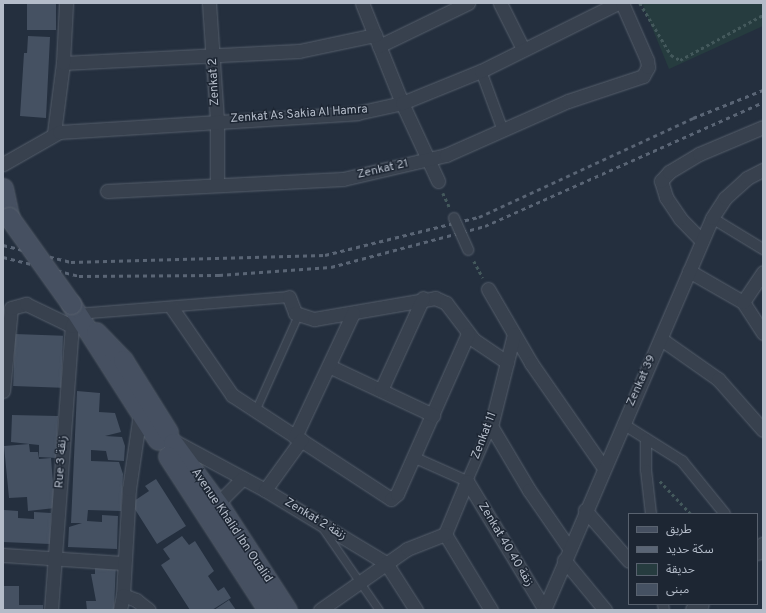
<!DOCTYPE html>
<html>
<head>
<meta charset="utf-8">
<style>
	body { margin:0 }
	#map { position:relative; width:766px; height:613px; overflow:hidden; background:#242f3e; font-family:Overpass,"Noto Sans Arabic",sans-serif }
	div>[style] { position:absolute }
	[style*='--x'] { left:calc(var(--x)*1px); top:calc(var(--y)*1px); width:calc(var(--w)*1px); rotate:calc(var(--a)*1deg) }
	.green>* { inset:0; background:#263c3f }
	.building>* { inset:0; background:#455162; transform-origin:0 0 }
	.path>* { height:2.5px; margin-top:-1.25px; transform-origin:0; background:repeating-linear-gradient(90deg,#44595c 0 3px,transparent 0 6px) }
	.roads { filter:drop-shadow(0 0 1px #565f6c) drop-shadow(0 0 1px #565f6c) }
	.service>* { height:7px; margin:-3.5px; padding:0 3.5px; transform-origin:3.5px; border-radius:3.5px; background:#38414e }
	.pedestrian>* { height:10px; margin:-5px; padding:0 5px; transform-origin:5px; border-radius:5px; background:#38414e }
	.minor>* { height:13px; margin:-6.5px; padding:0 6.5px; transform-origin:6.5px; border-radius:6.5px; background:#38414e }
	.tertiary>* { height:17px; margin:-8.5px; padding:0 8.5px; transform-origin:8.5px; border-radius:8.5px; background:#38414e }
	.secondary>* { height:19px; margin:-9.5px; padding:0 9.5px; transform-origin:9.5px; border-radius:9.5px; background:#465061 }
	.rail>* { height:3px; margin-top:-1.5px; transform-origin:0; background:repeating-linear-gradient(90deg,#5a6575 0 4px,transparent 0 8px) }
	.bridges { filter:drop-shadow(0 0 1px #565f6c) drop-shadow(0 0 1px #565f6c) }
	.pedestrian-bridge>* { height:10px; margin:-5px; padding:0 5px; transform-origin:5px; border-radius:5px; background:#38414e }
	.secondary-bridge>* { height:19px; margin:-9.5px; padding:0 9.5px; transform-origin:9.5px; border-radius:9.5px; background:#465061 }
	span { translate:-50% -50%; white-space:nowrap; text-align:center; line-height:1.15; -webkit-text-stroke:3px #1d2633; paint-order:stroke }
	.street-label { font-size:12px; color:#b4bcc9 }
	.frame { position:absolute; inset:0; border:4px solid #b4bcc9; pointer-events:none }
	.legend { position:absolute; left:628px; top:513px; width:130px; height:92px; box-sizing:border-box; background:#1d2633; border:1px solid #59626f; margin:0; padding:5px 7px; list-style:none; font-size:12px; color:#b4bcc9 }
	.legend li { display:flex; align-items:center; gap:8px; height:20px }
	.legend b { width:20px; border:1px solid #59626f }
</style>
</head>
<body>
<div id="map">
	<div class="green">
		<i style="clip-path:polygon(642px 3px,763px 3px,763px 26px,669px 69px)"></i>
	</div>
	<div class="building">
		<i style="left:27px;top:3px;width:29px;height:27px"></i>
		<i style="clip-path:polygon(28px 36px,50px 37px,46px 118px,20px 116px,24px 53px,27px 53px)"></i>
		<i style="left:15px;top:334px;width:48px;height:52px;rotate:2deg"></i>
		<i style="clip-path:polygon(77px 391px,100px 393px,99px 412px,115px 413px,121px 432px,105px 436px,122px 437px,125px 446px,124px 461px,108px 460px,106px 451px,91px 450px,91px 461px,119px 462px,123px 474px,121px 511px,88px 510px,87px 521px,102px 522px,102px 515px,118px 516px,117px 549px,68px 547px,69px 527px,82px 523px,71px 523px)"></i>
		<i style="clip-path:polygon(12px 415px,58px 416px,56px 458px,39px 457px,39px 445px,11px 442px)"></i>
		<i style="clip-path:polygon(29px 444px,30px 452px,38px 452px,39px 459px,51px 458px,55px 508px,28px 511px,27px 497px,9px 498px,4px 446px)"></i>
		<i style="clip-path:polygon(156px 479px,186px 526px,157px 544px,131px 503px,149px 491px,145px 486px)"></i>
		<i style="clip-path:polygon(4px 510px,18px 511px,18px 518px,34px 519px,34px 512px,51px 513px,50px 544px,3px 542px)"></i>
		<i style="clip-path:polygon(182px 536px,189px 545px,195px 541px,214px 571px,208px 576px,218px 591px,224px 587px,231px 598px,212px 610px,190px 610px,161px 565px,170px 559px,163px 549px)"></i>
		<i style="clip-path:polygon(116px 563px,114px 610px,87px 610px,86px 601px,96px 601px,91px 574px,95px 574px,95px 564px)"></i>
		<i style="clip-path:polygon(3px 586px,19px 586px,19px 605px,43px 605px,43px 610px,3px 610px)"></i>
		<i style="clip-path:polygon(229px 600px,236px 610px,214px 610px)"></i>
	</div>
	<div class="path">
		<i style="--x:640;--y:3;--w:61;--a:59.2"></i>
		<i style="--x:671;--y:55;--w:10;--a:29"></i>
		<i style="--x:680;--y:60;--w:94;--a:-28.5"></i>
		<i style="--x:443;--y:193;--w:17;--a:65"></i>
		<i style="--x:474;--y:261;--w:19;--a:62"></i>
		<i style="--x:660;--y:481;--w:45;--a:46.8"></i>
	</div>
	<div class="roads">
		<div class="service">
			<i style="--x:255;--y:411;--w:105;--a:-65.9"></i>
			<i style="--x:323;--y:529;--w:98;--a:55.3"></i>
		</div>
		<div class="pedestrian">
			<i style="--x:481;--y:71;--w:61;--a:69.8"></i>
			<i style="--x:712;--y:218;--w:60;--a:31.3"></i>
			<i style="--x:77;--y:314;--w:213;--a:-4.6"></i>
			<i style="--x:623;--y:424;--w:70;--a:32.1"></i>
			<i style="--x:682;--y:461;--w:68;--a:50.9"></i>
			<i style="--x:646;--y:439;--w:31;--a:90"></i>
			<i style="--x:646;--y:470;--w:44;--a:83.5"></i>
			<i style="--x:413;--y:457;--w:59;--a:24"></i>
			<i style="--x:467;--y:481;--w:60;--a:-66.4"></i>
			<i style="--x:663;--y:604;--w:6;--a:81"></i>
		</div>
		<div class="minor">
			<i style="--x:209;--y:3;--w:118;--a:86.1"></i>
			<i style="--x:217;--y:121;--w:64;--a:90"></i>
			<i style="--x:362;--y:3;--w:108;--a:68.2"></i>
			<i style="--x:402;--y:103;--w:86;--a:65.2"></i>
			<i style="--x:500;--y:3;--w:51;--a:63.4"></i>
			<i style="--x:379;--y:46;--w:99;--a:-25.8"></i>
			<i style="--x:63;--y:63;--w:236;--a:-2.9"></i>
			<i style="--x:299;--y:51;--w:78;--a:-11.9"></i>
			<i style="--x:54;--y:133;--w:71;--a:-82.7"></i>
			<i style="--x:63;--y:63;--w:60;--a:-87.1"></i>
			<i style="--x:3;--y:164;--w:64;--a:-29.7"></i>
			<i style="--x:59;--y:132;--w:299;--a:-3.6"></i>
			<i style="--x:357;--y:113;--w:46;--a:-12.5"></i>
			<i style="--x:402;--y:103;--w:85;--a:-22.1"></i>
			<i style="--x:481;--y:71;--w:153;--a:-26.4"></i>
			<i style="--x:107;--y:191;--w:236;--a:-2.9"></i>
			<i style="--x:343;--y:179;--w:106;--a:-13.1"></i>
			<i style="--x:446;--y:155;--w:133;--a:-23.9"></i>
			<i style="--x:568;--y:101;--w:79;--a:-18.4"></i>
			<i style="--x:643;--y:76;--w:10;--a:-61"></i>
			<i style="--x:648;--y:67;--w:7;--a:-98"></i>
			<i style="--x:647;--y:60;--w:62;--a:-113.7"></i>
			<i style="--x:701;--y:240;--w:30;--a:-134"></i>
			<i style="--x:680;--y:218;--w:25;--a:-124"></i>
			<i style="--x:666;--y:197;--w:17;--a:-107"></i>
			<i style="--x:661;--y:181;--w:12;--a:-48"></i>
			<i style="--x:669;--y:172;--w:35;--a:-31"></i>
			<i style="--x:699;--y:154;--w:69;--a:-22.9"></i>
			<i style="--x:689;--y:271;--w:62;--a:29.9"></i>
			<i style="--x:743;--y:302;--w:37;--a:57"></i>
			<i style="--x:488;--y:289;--w:86;--a:59.8"></i>
			<i style="--x:531;--y:363;--w:128;--a:55.2"></i>
			<i style="--x:289;--y:297;--w:17;--a:69"></i>
			<i style="--x:295;--y:313;--w:20;--a:18"></i>
			<i style="--x:314;--y:319;--w:123;--a:-9.8"></i>
			<i style="--x:435;--y:298;--w:12;--a:24"></i>
			<i style="--x:446;--y:303;--w:46;--a:52.9"></i>
			<i style="--x:474;--y:340;--w:40;--a:34"></i>
			<i style="--x:743;--y:302;--w:36;--a:-56"></i>
			<i style="--x:172;--y:308;--w:106;--a:55.4"></i>
			<i style="--x:232;--y:395;--w:190;--a:33.2"></i>
			<i style="--x:391;--y:499;--w:8;--a:-40"></i>
			<i style="--x:397;--y:494;--w:175;--a:-66.1"></i>
			<i style="--x:514;--y:334;--w:95;--a:104"></i>
			<i style="--x:491;--y:426;--w:74;--a:59.3"></i>
			<i style="--x:529;--y:490;--w:70;--a:55.4"></i>
			<i style="--x:661;--y:339;--w:70;--a:35.1"></i>
			<i style="--x:718;--y:379;--w:68;--a:48.6"></i>
			<i style="--x:331;--y:367;--w:113;--a:25.2"></i>
			<i style="--x:381;--y:390;--w:101;--a:-65.5"></i>
			<i style="--x:3;--y:391;--w:83;--a:-84.5"></i>
			<i style="--x:11;--y:308;--w:16;--a:-15"></i>
			<i style="--x:26;--y:304;--w:51;--a:25.6"></i>
			<i style="--x:295;--y:437;--w:137;--a:-64.9"></i>
			<i style="--x:174;--y:441;--w:103;--a:28.3"></i>
			<i style="--x:265;--y:490;--w:141;--a:31.1"></i>
			<i style="--x:386;--y:563;--w:56;--a:57.4"></i>
			<i style="--x:467;--y:481;--w:151;--a:58.8"></i>
			<i style="--x:265;--y:490;--w:62;--a:-54.2"></i>
			<i style="--x:220;--y:507;--w:9;--a:-72"></i>
			<i style="--x:223;--y:498;--w:28;--a:-45"></i>
			<i style="--x:585;--y:510;--w:67;--a:49.2"></i>
			<i style="--x:445;--y:534;--w:89;--a:58.8"></i>
			<i style="--x:445;--y:534;--w:57;--a:-67.5"></i>
			<i style="--x:3;--y:555;--w:121;--a:3.8"></i>
			<i style="--x:564;--y:560;--w:65;--a:50.6"></i>
			<i style="--x:123;--y:595;--w:106;--a:-86.8"></i>
			<i style="--x:129;--y:489;--w:76;--a:-81.7"></i>
			<i style="--x:51;--y:610;--w:285;--a:-85.8"></i>
			<i style="--x:72;--y:326;--w:13;--a:-67"></i>
			<i style="--x:120;--y:610;--w:15;--a:-79"></i>
			<i style="--x:123;--y:595;--w:14;--a:21"></i>
			<i style="--x:136;--y:600;--w:16;--a:38"></i>
			<i style="--x:320;--y:610;--w:106;--a:-35"></i>
			<i style="--x:407;--y:549;--w:41;--a:-21.5"></i>
			<i style="--x:544;--y:610;--w:426;--a:-66.8"></i>
			<i style="--x:712;--y:218;--w:24;--a:-57"></i>
			<i style="--x:725;--y:198;--w:30;--a:-42"></i>
			<i style="--x:747;--y:178;--w:18;--a:-27"></i>
		</div>
		<div class="tertiary">
			<i style="--x:757;--y:551;--w:8;--a:-40"></i>
			<i style="--x:694;--y:610;--w:8;--a:-45"></i>
		</div>
		<div class="secondary">
			<i style="--x:3;--y:188;--w:30;--a:78"></i>
			<i style="--x:71;--y:304;--w:161;--a:57.4"></i>
			<i style="--x:96;--y:332;--w:39;--a:46"></i>
			<i style="--x:123;--y:360;--w:85;--a:58"></i>
			<i style="--x:173;--y:443;--w:79;--a:53.7"></i>
			<i style="--x:220;--y:507;--w:123;--a:57"></i>
			<i style="--x:168;--y:456;--w:184;--a:57"></i>
		</div>
	</div>
	<div class="rail">
		<i style="--x:3;--y:245;--w:70;--a:14"></i>
		<i style="--x:71;--y:262;--w:254;--a:-1.6"></i>
		<i style="--x:325;--y:255;--w:159;--a:-13.9"></i>
		<i style="--x:479;--y:217;--w:236;--a:-24.8"></i>
		<i style="--x:693;--y:118;--w:75;--a:-21.8"></i>
		<i style="--x:3;--y:257;--w:78;--a:14"></i>
		<i style="--x:79;--y:276;--w:140;--a:-0.4"></i>
		<i style="--x:219;--y:275;--w:112;--a:-4.1"></i>
		<i style="--x:331;--y:267;--w:159;--a:-14.9"></i>
		<i style="--x:485;--y:226;--w:304;--a:-24"></i>
	</div>
	<div class="bridges">
		<div class="pedestrian-bridge">
			<i style="--x:454;--y:218;--w:35;--a:66"></i>
		</div>
		<div class="secondary-bridge">
			<i style="--x:9;--y:217;--w:107;--a:54.5"></i>
		</div>
	</div>
	<div class="street-label">
		<span style="left:215px;top:82px;rotate:-93deg">Zenkat 2</span>
		<span style="left:299px;top:115px;rotate:-4deg">Zenkat As Sakia Al Hamra</span>
		<span style="left:383px;top:170px;rotate:-13deg">Zenkat 21</span>
		<span style="left:642px;top:381px;rotate:-66deg">Zenkat 39</span>
		<span style="left:485px;top:436px;rotate:-69deg">Zenkat 11</span>
		<span style="left:62px;top:462px;rotate:-86deg">Rue 3 زنقة</span>
		<span style="left:315px;top:520px;rotate:31deg">Zenkat 2 زنقة</span>
		<span style="left:231px;top:526px;rotate:56deg">Avenue Khalid Ibn Oualid</span>
		<span style="left:505px;top:545px;rotate:59deg">Zenkat 40 زنقة 40</span>
	</div>
	<div class="frame"></div>
	<ul class="legend">
	<li><b style="height:5px;background:#465061"></b>طريق</li>
	<li><b style="height:5px;background:#5a6575"></b>سكة حديد</li>
	<li><b style="height:11px;background:#263c3f"></b>حديقة</li>
	<li><b style="height:11px;background:#455162"></b>مبنى</li>
	</ul>
</div>
</body>
</html>
